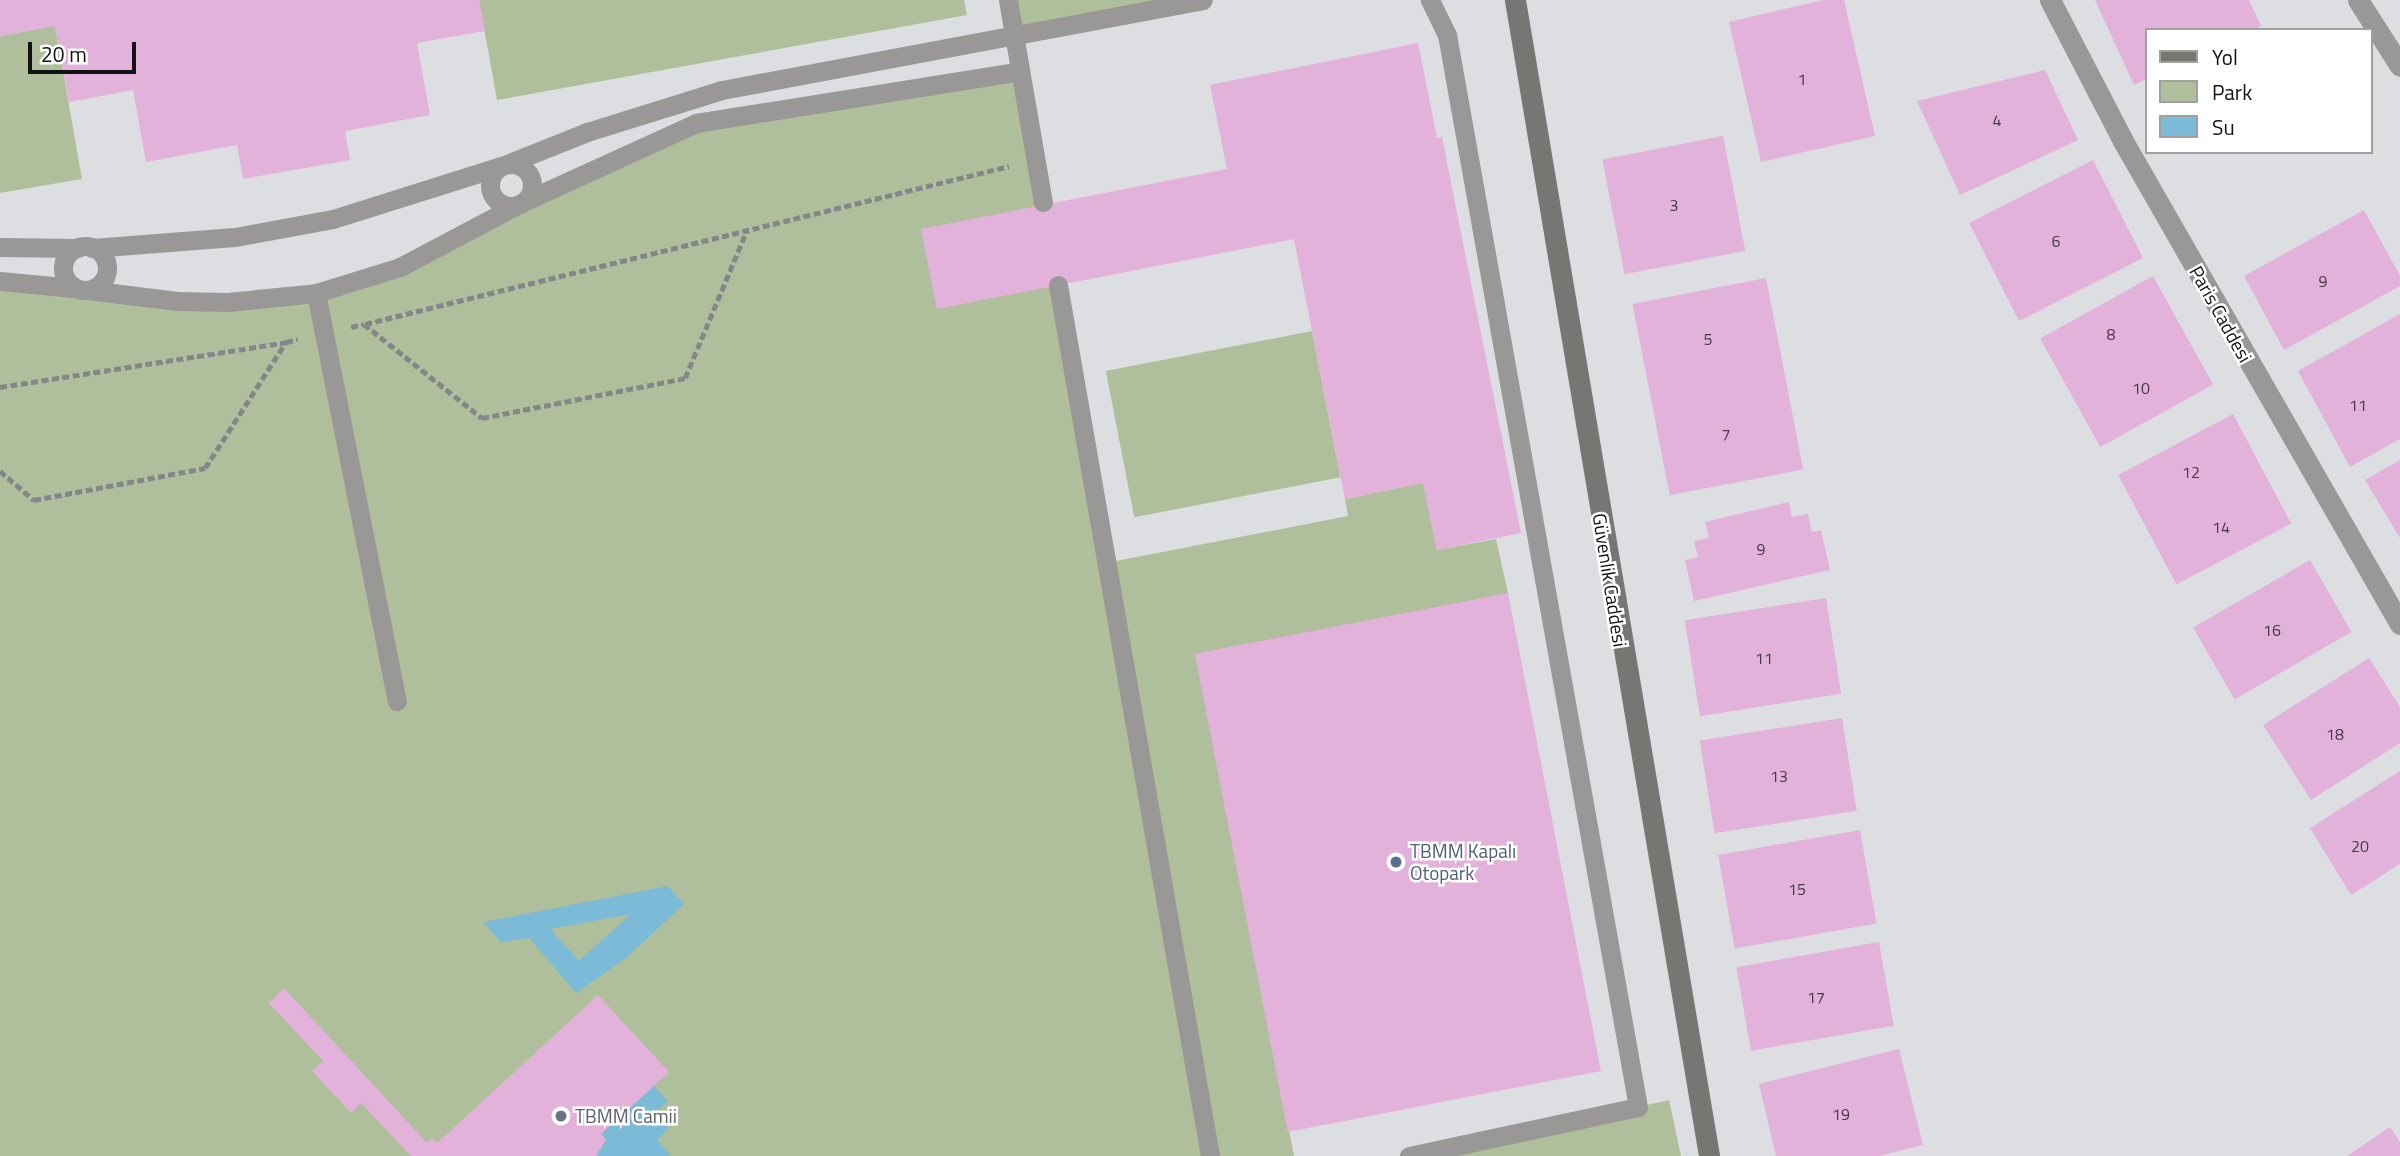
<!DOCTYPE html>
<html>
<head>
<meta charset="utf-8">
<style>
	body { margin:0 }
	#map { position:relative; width:2400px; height:1156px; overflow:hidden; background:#dddee2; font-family:"Titillium Web",sans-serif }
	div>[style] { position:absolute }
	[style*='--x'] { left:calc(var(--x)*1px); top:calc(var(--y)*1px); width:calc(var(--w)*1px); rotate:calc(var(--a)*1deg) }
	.green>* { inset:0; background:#afbe9b; transform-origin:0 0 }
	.water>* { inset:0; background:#7bbbd7 }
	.building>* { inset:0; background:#e2b2db; transform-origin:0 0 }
	.path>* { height:4.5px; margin-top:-2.25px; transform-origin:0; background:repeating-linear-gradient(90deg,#858689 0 7px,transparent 0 10.5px) }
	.lane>* { height:19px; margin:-9.5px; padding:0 9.5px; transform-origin:9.5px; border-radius:9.5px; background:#999896 }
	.lane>.ring { margin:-9.5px; padding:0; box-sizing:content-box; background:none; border:19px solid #999896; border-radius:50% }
	.street>* { height:21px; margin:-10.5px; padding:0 10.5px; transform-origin:10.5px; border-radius:10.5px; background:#999896 }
	.secondary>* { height:21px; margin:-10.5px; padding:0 10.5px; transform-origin:10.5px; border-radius:10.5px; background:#787673 }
	.dots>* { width:19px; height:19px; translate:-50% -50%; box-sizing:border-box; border:4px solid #fff; border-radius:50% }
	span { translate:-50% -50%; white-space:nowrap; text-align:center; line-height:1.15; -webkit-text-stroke:5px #fff; paint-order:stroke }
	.number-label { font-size:16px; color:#453a45 }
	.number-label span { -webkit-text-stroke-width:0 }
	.street-label { font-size:19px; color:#111213 }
	.service-label { font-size:19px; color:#4e5e75 }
	.left { translate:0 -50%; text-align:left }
	.worship-label { font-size:19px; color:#5b616d }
	.legend { position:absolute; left:2145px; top:28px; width:228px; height:126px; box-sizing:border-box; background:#fff; border:2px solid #a0a0a1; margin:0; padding:9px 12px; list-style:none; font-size:21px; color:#111213 }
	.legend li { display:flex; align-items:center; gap:14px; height:35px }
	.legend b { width:35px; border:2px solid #a0a0a1 }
	.scale { position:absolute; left:28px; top:42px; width:108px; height:32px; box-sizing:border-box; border:4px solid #111213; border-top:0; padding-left:9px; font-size:21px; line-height:24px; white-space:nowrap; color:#111213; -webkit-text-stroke:5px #fff; paint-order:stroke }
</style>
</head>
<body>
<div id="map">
	<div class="green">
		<i style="clip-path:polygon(479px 0,964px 0,967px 15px,497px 100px)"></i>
		<i style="clip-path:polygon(1008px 0,1203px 0,1014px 37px)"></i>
		<i style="clip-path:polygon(55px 26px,82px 179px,0 193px,0 36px)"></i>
		<i style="clip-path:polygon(1020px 71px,1106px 563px,1348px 516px,1345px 499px,1423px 483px,1437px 550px,1496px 539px,1508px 593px,1289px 1130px,1294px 1156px,0 1156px,0 281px,177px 301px,360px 281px,648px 141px)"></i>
		<i style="left:1312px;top:331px;width:149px;height:210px;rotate:79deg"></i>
		<i style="clip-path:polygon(1669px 1100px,1681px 1156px,1409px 1156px,1638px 1107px)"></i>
	</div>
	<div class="water">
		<i style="clip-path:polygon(evenodd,668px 886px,684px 904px,626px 958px,576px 993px,529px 938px,501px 942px,483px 922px,668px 886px,631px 914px,579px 961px,550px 929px,631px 914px)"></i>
		<i style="clip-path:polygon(654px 1086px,668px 1101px,655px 1113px,669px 1128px,657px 1140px,671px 1156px,596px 1156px,606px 1140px,601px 1134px)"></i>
	</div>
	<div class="building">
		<i style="clip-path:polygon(0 0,479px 0,485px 31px,417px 43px,430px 115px,345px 131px,350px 160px,243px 179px,237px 145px,146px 162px,133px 90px,69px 102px,55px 26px,0 36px)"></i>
		<i style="clip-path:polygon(1823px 0,1844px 0,1875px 136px,1761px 162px,1729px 22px)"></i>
		<i style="clip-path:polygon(2095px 0,2249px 0,2261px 26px,2253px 30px,2146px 30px,2146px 79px,2134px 85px)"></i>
		<i style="clip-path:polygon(1418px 43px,1437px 138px,1442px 137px,1521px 533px,1437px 550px,1423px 483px,1345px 499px,1294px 239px,937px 309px,921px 229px,1227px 169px,1210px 85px)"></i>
		<i style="clip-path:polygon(2045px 70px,2078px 140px,1960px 195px,1917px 101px)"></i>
		<i style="left:1723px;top:136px;width:117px;height:123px;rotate:79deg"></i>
		<i style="left:2093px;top:160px;width:110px;height:139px;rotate:63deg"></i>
		<i style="clip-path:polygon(2364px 210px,2400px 276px,2400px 286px,2284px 350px,2244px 276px)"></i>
		<i style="left:2153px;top:276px;width:124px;height:129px;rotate:61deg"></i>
		<i style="left:1766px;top:278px;width:195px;height:136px;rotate:79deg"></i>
		<i style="clip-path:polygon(2400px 314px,2400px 439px,2350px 467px,2298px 371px)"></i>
		<i style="left:2233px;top:414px;width:124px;height:130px;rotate:62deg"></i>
		<i style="clip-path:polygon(2400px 460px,2400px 538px,2365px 480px)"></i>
		<i style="clip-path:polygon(1789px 502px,1792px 517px,1808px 514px,1812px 532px,1821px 530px,1830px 570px,1694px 601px,1685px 560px,1698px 557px,1694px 541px,1709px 538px,1705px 522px)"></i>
		<i style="left:2310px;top:560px;width:83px;height:135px;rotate:60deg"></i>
		<i style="left:1508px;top:593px;width:487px;height:319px;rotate:79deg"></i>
		<i style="left:1826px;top:598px;width:97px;height:143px;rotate:81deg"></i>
		<i style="clip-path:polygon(2369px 658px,2400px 707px,2400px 743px,2311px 800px,2263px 725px)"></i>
		<i style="left:1842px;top:718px;width:94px;height:144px;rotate:81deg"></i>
		<i style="clip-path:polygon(2400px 771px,2400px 864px,2351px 895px,2310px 828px)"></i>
		<i style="left:1860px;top:830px;width:95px;height:144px;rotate:80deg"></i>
		<i style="left:1879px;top:942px;width:85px;height:145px;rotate:80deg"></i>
		<i style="clip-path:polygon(284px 988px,427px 1143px,432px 1138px,437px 1143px,598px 995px,669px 1072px,601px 1134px,606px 1139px,596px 1156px,411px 1156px,361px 1103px,351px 1113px,312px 1071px,323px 1061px,269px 1003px)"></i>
		<i style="clip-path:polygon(1899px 1049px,1923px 1145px,1879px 1156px,1776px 1156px,1759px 1084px)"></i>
		<i style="clip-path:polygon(2390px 1127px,2400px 1142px,2400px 1156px,2347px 1156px)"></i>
	</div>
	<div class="path">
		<i style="--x:365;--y:324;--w:663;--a:-13.78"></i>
		<i style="--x:351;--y:327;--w:13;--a:-13"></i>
		<i style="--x:364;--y:324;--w:151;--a:38.5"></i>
		<i style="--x:482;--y:418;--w:207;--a:-11.1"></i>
		<i style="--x:685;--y:378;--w:160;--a:-67.3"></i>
		<i style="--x:0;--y:387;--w:290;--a:-8.9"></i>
		<i style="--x:0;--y:471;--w:45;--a:40.5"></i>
		<i style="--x:34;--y:500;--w:174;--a:-10.6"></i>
		<i style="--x:205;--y:468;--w:150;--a:-57.3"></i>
		<i style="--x:286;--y:342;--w:12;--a:-14"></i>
	</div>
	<div class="lane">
		<i style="--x:1008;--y:0;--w:205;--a:80.2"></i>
		<i style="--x:507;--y:164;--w:86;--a:-21.8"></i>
		<i style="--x:587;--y:132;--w:141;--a:-17.3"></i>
		<i style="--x:722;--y:90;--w:489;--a:-10.6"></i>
		<i class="ring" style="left:490px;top:164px;width:23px;height:23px"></i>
		<i style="--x:523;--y:202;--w:190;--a:-24.5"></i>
		<i style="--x:696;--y:123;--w:328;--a:-9.1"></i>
		<i class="ring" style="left:63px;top:246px;width:25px;height:25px"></i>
		<i style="--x:0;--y:247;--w:78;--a:0.7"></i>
		<i style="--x:92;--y:248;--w:143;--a:-4.4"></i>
		<i style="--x:235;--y:237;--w:100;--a:-10.4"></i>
		<i style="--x:333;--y:219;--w:176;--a:-17.5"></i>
		<i style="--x:0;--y:281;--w:74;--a:5.4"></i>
		<i style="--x:1058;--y:285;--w:884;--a:80.1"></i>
		<i style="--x:88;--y:290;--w:90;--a:7"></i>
		<i style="--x:177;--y:301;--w:51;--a:1.1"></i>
		<i style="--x:228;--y:302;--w:88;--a:-5.8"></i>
		<i style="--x:316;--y:293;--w:88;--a:-17.2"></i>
		<i style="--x:400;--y:267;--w:132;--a:-27.9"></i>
		<i style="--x:316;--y:293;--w:416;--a:78.8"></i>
		<i style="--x:1409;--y:1156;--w:234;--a:-12.1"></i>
		<i style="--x:1638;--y:1107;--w:1089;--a:-100.1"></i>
		<i style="--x:1447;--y:35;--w:39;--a:-116"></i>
	</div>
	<div class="street">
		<i style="--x:2050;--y:0;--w:159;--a:62.6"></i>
		<i style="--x:2123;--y:141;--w:557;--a:60.17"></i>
		<i style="--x:2358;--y:0;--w:78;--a:57.5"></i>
	</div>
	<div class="secondary">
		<i style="--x:1515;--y:0;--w:1172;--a:80.47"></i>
	</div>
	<div class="dots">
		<i style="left:1396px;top:862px;background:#5c6f8a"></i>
		<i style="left:561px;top:1116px;background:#6b7280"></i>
	</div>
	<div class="number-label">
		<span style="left:1802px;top:79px">1</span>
		<span style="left:1997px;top:120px">4</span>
		<span style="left:1674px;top:205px">3</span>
		<span style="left:2056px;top:241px">6</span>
		<span style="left:2323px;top:281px">9</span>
		<span style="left:2111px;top:334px">8</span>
		<span style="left:1708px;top:339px">5</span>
		<span style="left:2141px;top:388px">10</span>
		<span style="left:2358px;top:405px">11</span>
		<span style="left:1726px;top:434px">7</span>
		<span style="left:2191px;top:472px">12</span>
		<span style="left:2221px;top:527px">14</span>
		<span style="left:1761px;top:549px">9</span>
		<span style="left:2272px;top:630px">16</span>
		<span style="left:1764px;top:658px">11</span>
		<span style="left:2335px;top:734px">18</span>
		<span style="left:1779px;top:776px">13</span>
		<span style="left:2360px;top:846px">20</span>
		<span style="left:1797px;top:889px">15</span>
		<span style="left:1816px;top:997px">17</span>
		<span style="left:1841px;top:1114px">19</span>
	</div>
	<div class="street-label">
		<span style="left:2221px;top:314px;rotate:61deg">Paris Caddesi</span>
		<span style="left:1610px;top:580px;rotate:81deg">Güvenlik Caddesi</span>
	</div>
	<div class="service-label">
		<span class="left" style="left:1410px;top:862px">TBMM Kapalı<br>Otopark</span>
	</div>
	<div class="worship-label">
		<span class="left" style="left:575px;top:1116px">TBMM Camii</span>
	</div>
	<ul class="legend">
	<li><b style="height:9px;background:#787673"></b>Yol</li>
	<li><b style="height:19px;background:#afbe9b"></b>Park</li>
	<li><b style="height:19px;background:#7bbbd7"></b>Su</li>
	</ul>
	<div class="scale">20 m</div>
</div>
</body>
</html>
